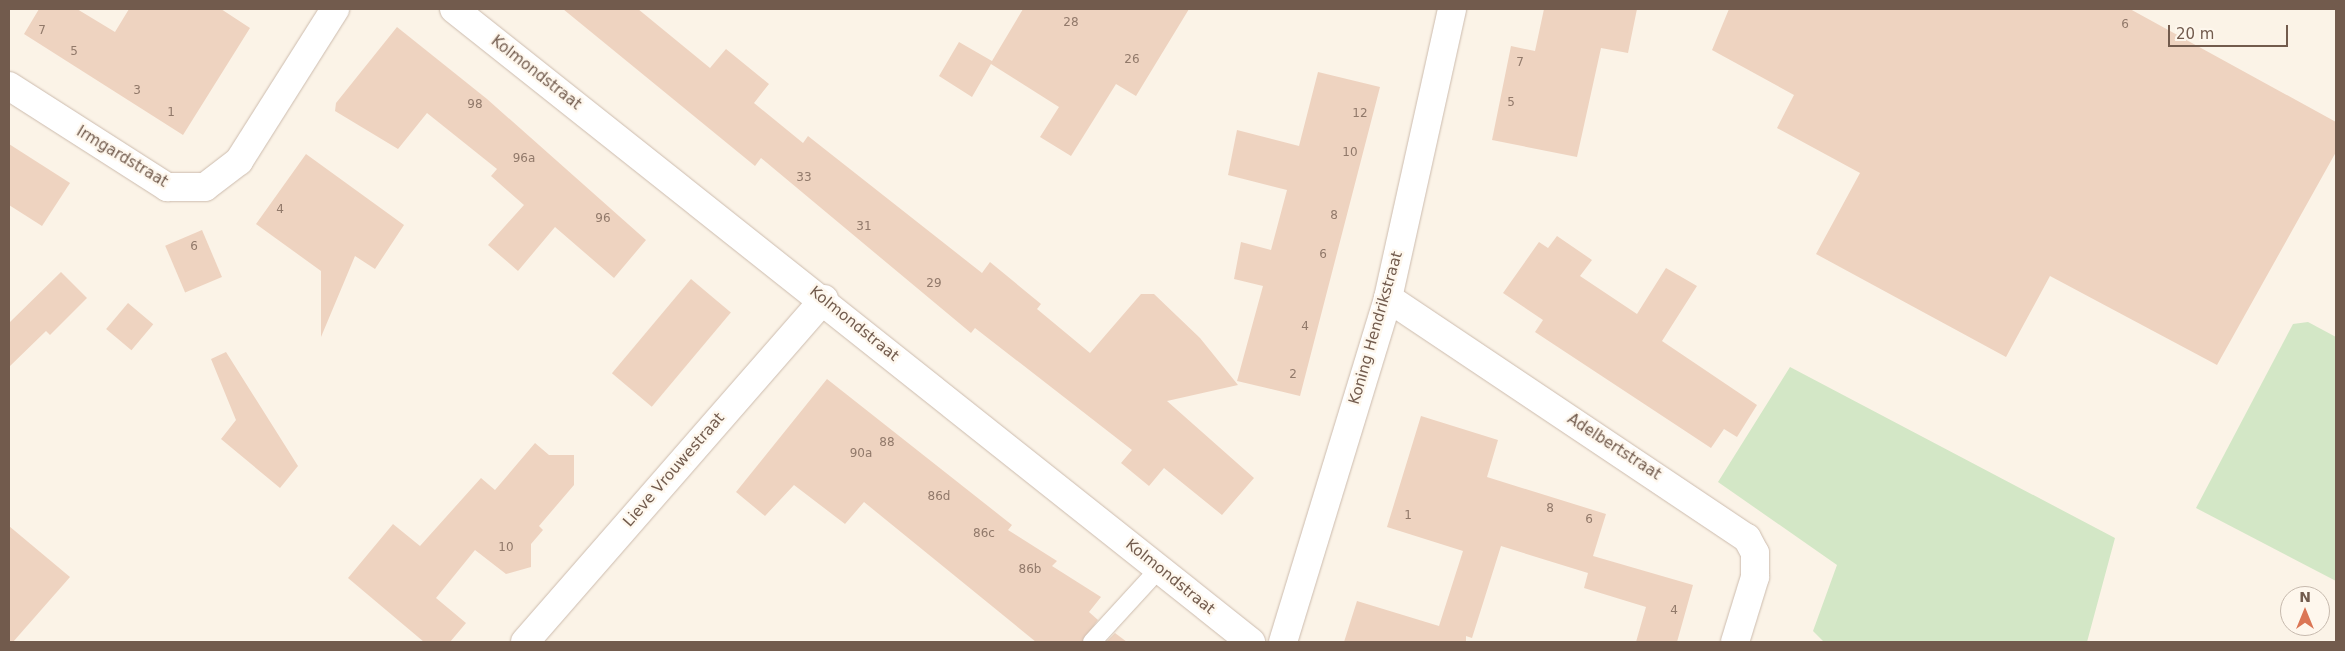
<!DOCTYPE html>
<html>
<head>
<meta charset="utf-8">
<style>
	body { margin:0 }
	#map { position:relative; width:2345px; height:651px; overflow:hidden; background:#fbf3e7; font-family:"DejaVu Sans",sans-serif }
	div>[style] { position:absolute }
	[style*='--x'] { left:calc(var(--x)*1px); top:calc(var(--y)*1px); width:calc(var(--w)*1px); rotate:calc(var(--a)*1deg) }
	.green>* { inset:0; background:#d3e7c6 }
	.building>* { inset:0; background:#eed3c0; transform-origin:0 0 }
	.roads { filter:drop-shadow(0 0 1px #ccbbad) drop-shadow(0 0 1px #ccbbad) }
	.service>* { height:18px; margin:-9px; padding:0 9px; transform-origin:9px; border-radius:9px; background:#fff }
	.minor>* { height:28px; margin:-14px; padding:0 14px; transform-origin:14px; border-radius:14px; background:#fff }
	span { translate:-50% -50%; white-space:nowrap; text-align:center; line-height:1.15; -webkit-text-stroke:4.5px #fef7ed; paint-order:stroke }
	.number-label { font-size:12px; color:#91796a }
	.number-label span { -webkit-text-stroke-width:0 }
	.street-label { font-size:15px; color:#725b4d }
	.frame { position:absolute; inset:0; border:10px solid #725b4d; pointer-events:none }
	.north { position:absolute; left:2280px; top:586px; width:50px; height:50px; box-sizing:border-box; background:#fef7ed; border:1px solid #c6b9ad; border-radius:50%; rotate:0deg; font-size:14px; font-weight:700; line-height:20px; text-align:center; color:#725b4d }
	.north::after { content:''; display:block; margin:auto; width:18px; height:22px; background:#db7655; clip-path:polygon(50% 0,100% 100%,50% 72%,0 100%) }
	.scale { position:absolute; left:2168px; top:25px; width:120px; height:22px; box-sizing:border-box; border:2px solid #725b4d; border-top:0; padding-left:6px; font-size:15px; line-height:18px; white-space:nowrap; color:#725b4d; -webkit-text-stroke:4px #fef7ed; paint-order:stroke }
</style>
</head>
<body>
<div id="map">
	<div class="green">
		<i style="clip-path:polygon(2308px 322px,2336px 337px,2336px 581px,2196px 508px,2293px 324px)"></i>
		<i style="clip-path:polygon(1790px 367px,2115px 538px,2087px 642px,1824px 642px,1813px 631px,1837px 565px,1718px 482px)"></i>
	</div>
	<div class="building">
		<i style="clip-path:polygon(39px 9px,77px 9px,115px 32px,129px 9px,221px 9px,250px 28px,183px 135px,24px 34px)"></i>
		<i style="clip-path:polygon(563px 9px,638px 9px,710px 68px,726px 49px,769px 84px,754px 103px,803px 143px,808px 136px,982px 273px,990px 262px,1041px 304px,1037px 309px,1090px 353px,1141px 294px,1154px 294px,1200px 338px,1238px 385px,1167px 401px,1254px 478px,1222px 515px,1164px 468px,1149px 486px,1121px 463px,1132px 450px,975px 328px,971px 333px,761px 158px,755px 166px)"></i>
		<i style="clip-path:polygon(1023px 9px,1189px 9px,1136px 96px,1116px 84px,1071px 156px,1040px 137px,1059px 107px,991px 64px,972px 97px,939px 76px,959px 42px,992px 61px)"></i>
		<i style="clip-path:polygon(1544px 9px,1637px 9px,1628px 53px,1601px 48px,1577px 157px,1492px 140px,1511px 46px,1535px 51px)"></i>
		<i style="clip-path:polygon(1729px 9px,2130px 9px,2336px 122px,2336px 152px,2217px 365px,2050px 276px,2006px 357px,1816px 254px,1860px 173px,1777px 128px,1794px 95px,1712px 50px)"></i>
		<i style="clip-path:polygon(397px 27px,487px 99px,646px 240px,614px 278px,555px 227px,518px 271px,488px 245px,524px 205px,491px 176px,497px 169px,427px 113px,398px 149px,335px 111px,336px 103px)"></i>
		<i style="clip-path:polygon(1318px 72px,1380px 87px,1300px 396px,1237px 381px,1263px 286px,1234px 279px,1241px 242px,1271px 250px,1287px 190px,1228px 175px,1237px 130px,1299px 146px)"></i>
		<i style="clip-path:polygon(9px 144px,70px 183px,42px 226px,9px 205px)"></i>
		<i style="clip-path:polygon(306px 154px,404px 225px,375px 269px,355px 256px,321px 337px,321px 271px,256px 224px)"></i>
		<i style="left:202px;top:230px;width:51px;height:40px;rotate:67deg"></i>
		<i style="clip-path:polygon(1557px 236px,1592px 260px,1580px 276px,1637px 314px,1666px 268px,1697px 286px,1662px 341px,1757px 405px,1737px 437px,1724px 429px,1711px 448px,1535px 332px,1543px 320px,1503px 293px,1539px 242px,1548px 248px)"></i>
		<i style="clip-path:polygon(61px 272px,87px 298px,50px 335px,46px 331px,9px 367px,9px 323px)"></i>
		<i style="left:691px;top:279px;width:52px;height:123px;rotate:40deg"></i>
		<i style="left:128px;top:303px;width:33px;height:34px;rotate:40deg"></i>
		<i style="clip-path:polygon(226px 352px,298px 466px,280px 488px,221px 439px,236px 420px,211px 359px)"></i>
		<i style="clip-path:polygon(827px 379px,1012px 525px,1008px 530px,1057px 561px,1052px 566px,1101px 597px,1089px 612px,1098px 620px,1082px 642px,1036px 642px,864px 502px,845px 524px,794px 485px,765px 516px,736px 492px)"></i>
		<i style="clip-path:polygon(1421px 416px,1498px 440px,1487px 477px,1606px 514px,1593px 556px,1693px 585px,1677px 642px,1636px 642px,1646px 607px,1584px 588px,1588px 573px,1501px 546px,1472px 638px,1466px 636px,1466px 642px,1344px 642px,1357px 601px,1439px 626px,1463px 551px,1387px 527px)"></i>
		<i style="clip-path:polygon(535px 443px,549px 455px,574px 455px,574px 485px,539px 526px,543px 530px,531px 544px,531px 567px,506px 574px,475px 550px,436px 598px,466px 623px,450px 642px,424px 642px,348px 578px,393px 524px,420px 546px,481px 478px,495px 490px)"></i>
		<i style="clip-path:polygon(9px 526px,70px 577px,13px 642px,9px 642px)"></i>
		<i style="clip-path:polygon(1115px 633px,1127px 642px,1106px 642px)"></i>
	</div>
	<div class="roads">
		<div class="service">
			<i style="--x:1092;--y:642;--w:99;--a:-47.5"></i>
		</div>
		<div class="minor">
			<i style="--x:454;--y:9;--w:1018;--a:38.46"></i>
			<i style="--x:9;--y:86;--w:188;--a:32.6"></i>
			<i style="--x:167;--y:187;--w:38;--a:0"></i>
			<i style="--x:205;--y:187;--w:43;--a:-37.4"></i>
			<i style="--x:239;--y:161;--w:180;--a:-57.7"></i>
			<i style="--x:1388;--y:298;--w:432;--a:33.8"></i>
			<i style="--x:1747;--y:538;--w:17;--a:62"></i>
			<i style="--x:1755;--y:553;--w:24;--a:90"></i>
			<i style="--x:1755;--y:577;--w:68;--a:107.1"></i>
			<i style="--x:525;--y:642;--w:455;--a:-48.9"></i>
			<i style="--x:1283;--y:642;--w:360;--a:-73"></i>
			<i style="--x:1388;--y:298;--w:296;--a:-77.5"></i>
		</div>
	</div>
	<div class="number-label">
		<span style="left:1071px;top:23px">28</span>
		<span style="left:2125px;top:25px">6</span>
		<span style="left:42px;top:31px">7</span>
		<span style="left:74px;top:52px">5</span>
		<span style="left:1132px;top:60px">26</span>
		<span style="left:1520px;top:63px">7</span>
		<span style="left:137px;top:91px">3</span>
		<span style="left:1511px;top:103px">5</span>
		<span style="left:475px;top:105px">98</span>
		<span style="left:171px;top:113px">1</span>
		<span style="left:1360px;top:114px">12</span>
		<span style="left:1350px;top:153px">10</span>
		<span style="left:524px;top:159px">96a</span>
		<span style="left:804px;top:178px">33</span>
		<span style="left:280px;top:210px">4</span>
		<span style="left:1334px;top:216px">8</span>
		<span style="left:603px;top:219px">96</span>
		<span style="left:864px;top:227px">31</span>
		<span style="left:194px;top:247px">6</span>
		<span style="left:1323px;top:255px">6</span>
		<span style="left:934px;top:284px">29</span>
		<span style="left:1305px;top:327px">4</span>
		<span style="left:1293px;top:375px">2</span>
		<span style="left:887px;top:443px">88</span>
		<span style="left:861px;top:454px">90a</span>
		<span style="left:939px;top:497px">86d</span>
		<span style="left:1550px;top:509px">8</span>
		<span style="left:1408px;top:516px">1</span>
		<span style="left:1589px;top:520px">6</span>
		<span style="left:984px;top:534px">86c</span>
		<span style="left:506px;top:548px">10</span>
		<span style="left:1030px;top:570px">86b</span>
		<span style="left:1674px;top:611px">4</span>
	</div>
	<div class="street-label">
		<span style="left:536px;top:73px;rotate:38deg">Kolmondstraat</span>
		<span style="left:122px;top:157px;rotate:31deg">Irmgardstraat</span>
		<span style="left:854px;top:324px;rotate:39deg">Kolmondstraat</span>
		<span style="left:1376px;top:328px;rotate:-74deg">Koning Hendrikstraat</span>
		<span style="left:1614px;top:447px;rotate:33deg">Adelbertstraat</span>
		<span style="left:674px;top:470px;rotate:-49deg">Lieve Vrouwestraat</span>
		<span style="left:1170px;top:577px;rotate:39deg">Kolmondstraat</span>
	</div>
	<div class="frame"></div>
	<div class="north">N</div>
	<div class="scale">20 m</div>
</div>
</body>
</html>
